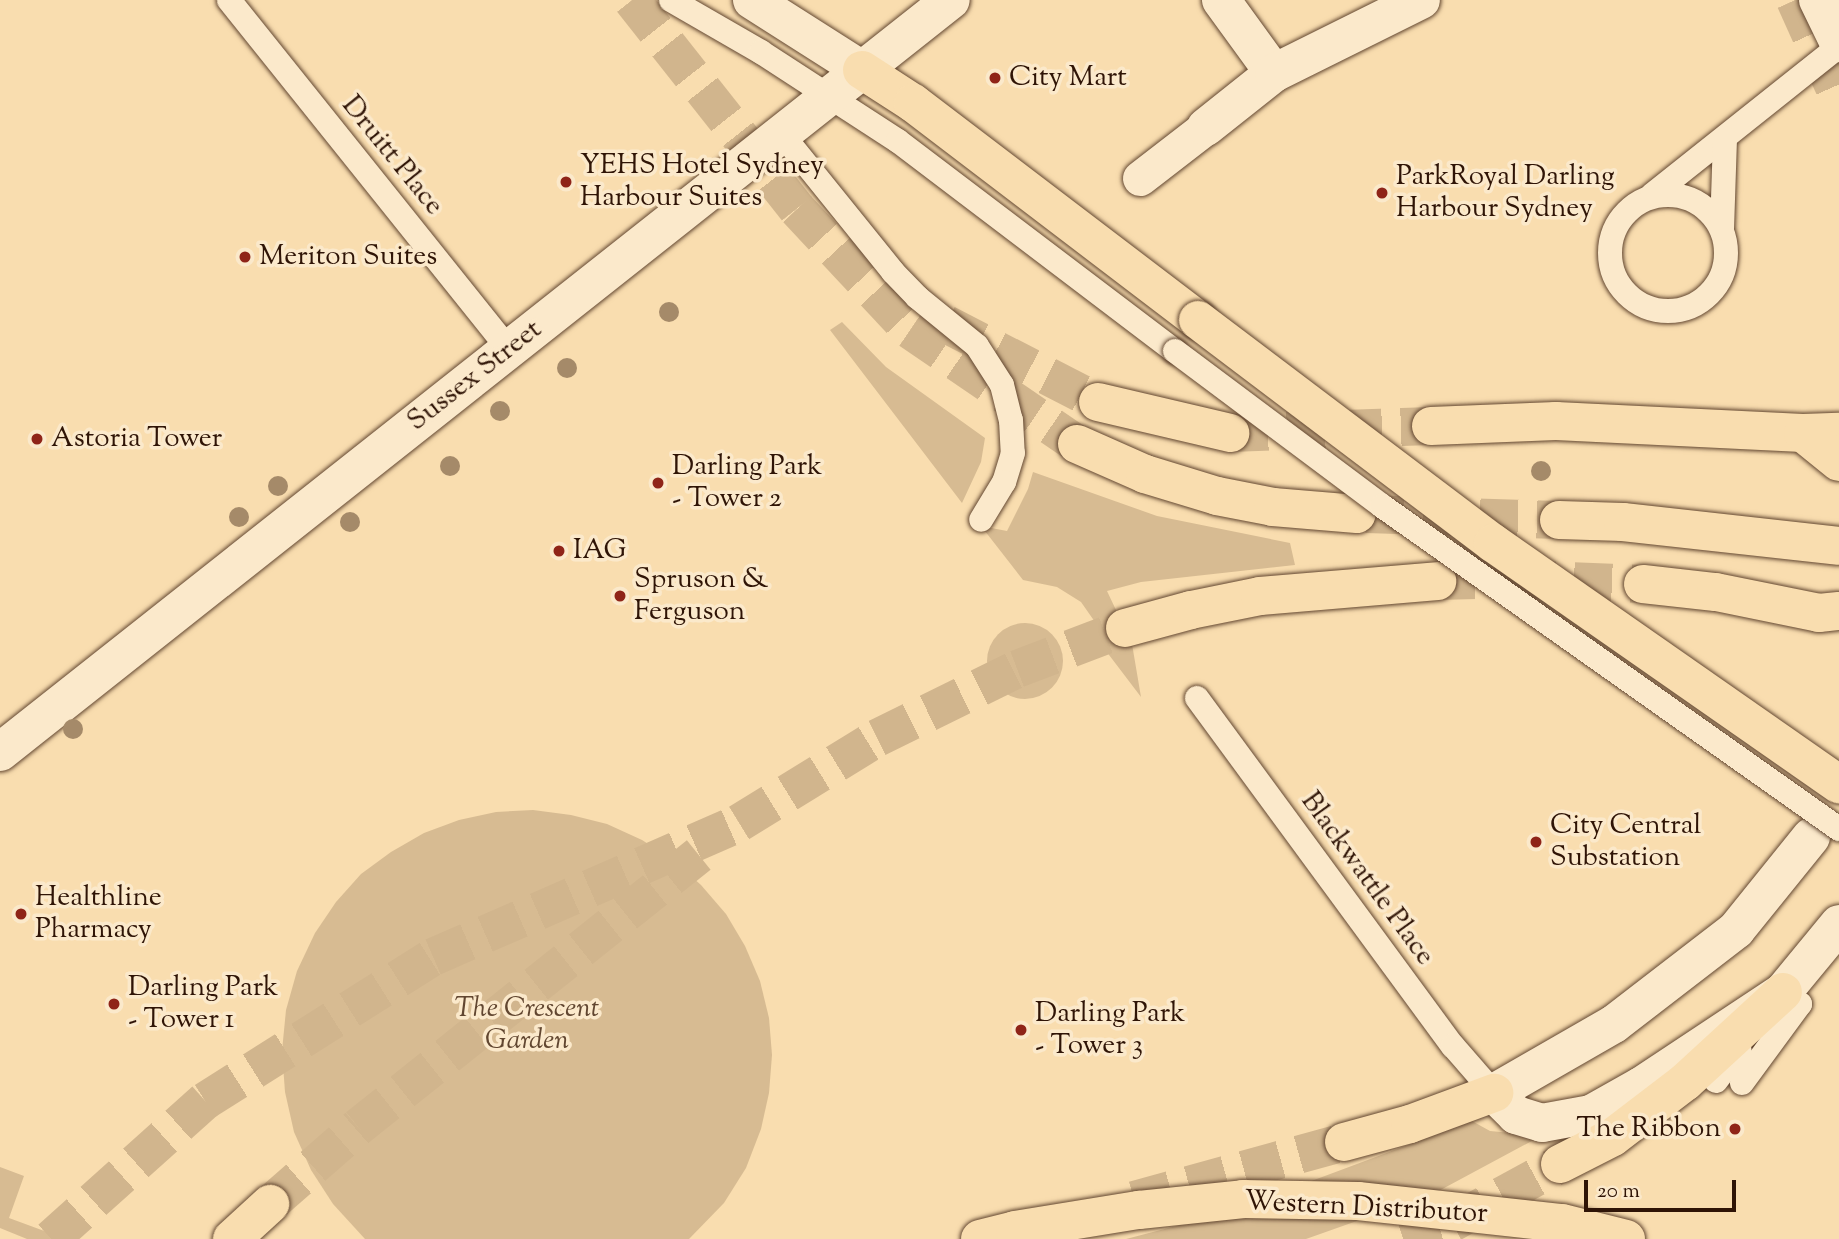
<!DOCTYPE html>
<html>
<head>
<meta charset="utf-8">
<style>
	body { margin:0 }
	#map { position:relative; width:1839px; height:1239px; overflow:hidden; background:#f9ddaf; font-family:"Sorts Mill Goudy",serif }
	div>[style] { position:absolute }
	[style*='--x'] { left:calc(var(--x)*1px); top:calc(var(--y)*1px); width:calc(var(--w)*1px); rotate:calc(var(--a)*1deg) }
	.green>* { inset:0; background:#d7bb92 }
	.round { border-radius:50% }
	.motorway-tunnel>* { height:38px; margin-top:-19px; transform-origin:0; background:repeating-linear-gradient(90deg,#d1b58d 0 38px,transparent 0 57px) }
	.roads { filter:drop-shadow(0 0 2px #624630) drop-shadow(0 0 2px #624630) }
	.service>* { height:24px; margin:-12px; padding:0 12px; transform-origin:12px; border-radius:12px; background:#fbe9cb }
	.service>.ring { margin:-12px; padding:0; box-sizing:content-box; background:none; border:24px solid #fbe9cb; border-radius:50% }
	.pedestrian>* { height:35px; margin:-17.5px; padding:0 17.5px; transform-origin:17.5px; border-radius:17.5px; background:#fbe9cb }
	.minor>* { height:38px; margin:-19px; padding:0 19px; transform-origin:19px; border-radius:19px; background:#fbe9cb }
	.secondary>* { height:38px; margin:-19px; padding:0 19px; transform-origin:19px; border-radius:19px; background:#fbe9cb }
	.motorway>* { height:38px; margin:-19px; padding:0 19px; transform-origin:19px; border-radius:19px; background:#f9ddaf }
	.bridges { filter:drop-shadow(0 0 2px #624630) drop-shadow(0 0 2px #624630) }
	.service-bridge>* { height:24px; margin:-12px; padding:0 12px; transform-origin:12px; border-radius:12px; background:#fbe9cb }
	.motorway-bridge>* { height:38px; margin:-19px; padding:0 19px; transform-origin:19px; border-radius:19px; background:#f9ddaf }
	.trees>* { width:20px; height:20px; margin:-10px; border-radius:50%; background:#a58a69 }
	.dots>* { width:19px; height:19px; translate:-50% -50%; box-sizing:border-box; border:4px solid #fbe9cb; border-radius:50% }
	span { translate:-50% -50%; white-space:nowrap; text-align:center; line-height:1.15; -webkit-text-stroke:7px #fbe9cb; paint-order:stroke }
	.poi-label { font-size:28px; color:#2f1406 }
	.left { translate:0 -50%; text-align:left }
	.right { translate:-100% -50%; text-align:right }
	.street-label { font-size:28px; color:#2f1406 }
	.park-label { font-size:28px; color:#614630; font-style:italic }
	.scale { position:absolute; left:1584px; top:1180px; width:152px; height:32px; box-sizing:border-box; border:4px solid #2f1406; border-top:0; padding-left:9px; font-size:21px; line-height:24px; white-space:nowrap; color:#2f1406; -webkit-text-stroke:5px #fbe9cb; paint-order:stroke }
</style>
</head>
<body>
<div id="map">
	<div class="green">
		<i style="clip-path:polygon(842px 322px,886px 367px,985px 438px,981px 462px,962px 503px,830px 330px)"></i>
		<i style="clip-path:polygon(1033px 472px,1157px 516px,1290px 543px,1295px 565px,1141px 582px,1107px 591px,1132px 644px,1141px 697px,1103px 647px,1095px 622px,1081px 602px,1057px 587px,1023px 580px,981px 526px,1007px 531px,1028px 489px)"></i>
		<i class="round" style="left:987px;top:623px;width:76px;height:76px"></i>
		<i style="clip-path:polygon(533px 810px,571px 815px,607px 824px,642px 840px,673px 860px,701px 885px,726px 914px,745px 946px,760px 981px,769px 1018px,772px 1055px,769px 1093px,761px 1129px,746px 1168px,724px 1203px,689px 1239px,365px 1239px,333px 1204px,311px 1170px,294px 1132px,285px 1092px,282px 1051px,286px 1010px,297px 971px,315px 933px,336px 902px,361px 874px,391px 852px,424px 833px,459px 820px,496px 812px)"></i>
		<i style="clip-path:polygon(1472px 1121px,1490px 1131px,1541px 1136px,1433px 1194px,1306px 1239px,1126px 1239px,1226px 1213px)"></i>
		<i style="clip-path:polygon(0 1167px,24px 1176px,9px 1218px,66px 1239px,27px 1239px,0 1228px)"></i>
	</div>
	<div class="motorway-tunnel">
		<i style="--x:632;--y:0;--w:266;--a:51.7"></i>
		<i style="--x:797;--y:209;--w:166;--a:47"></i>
		<i style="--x:910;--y:330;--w:202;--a:34.3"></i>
		<i style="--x:1795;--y:0;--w:107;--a:65.8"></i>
		<i style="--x:946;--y:324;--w:171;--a:27.2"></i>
		<i style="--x:1230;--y:433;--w:201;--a:-2"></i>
		<i style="--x:1366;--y:514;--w:193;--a:1.8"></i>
		<i style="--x:1437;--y:581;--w:80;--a:-1.4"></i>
		<i style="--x:1517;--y:579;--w:126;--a:2.3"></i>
		<i style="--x:1134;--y:1200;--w:218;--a:-15.4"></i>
		<i style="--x:270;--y:1204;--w:117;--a:-41.2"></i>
		<i style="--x:358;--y:1127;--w:436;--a:-38.6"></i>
		<i style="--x:51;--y:1239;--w:207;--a:-41.9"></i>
		<i style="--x:205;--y:1101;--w:270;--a:-32.3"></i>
		<i style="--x:433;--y:957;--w:334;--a:-23.6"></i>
		<i style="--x:739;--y:823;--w:162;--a:-31.6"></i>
		<i style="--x:877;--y:738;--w:156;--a:-26.2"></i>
		<i style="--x:1017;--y:669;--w:116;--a:-20.8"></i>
		<i style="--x:1403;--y:1239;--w:52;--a:-18.1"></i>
		<i style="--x:1452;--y:1223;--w:123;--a:-28.6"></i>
	</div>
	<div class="roads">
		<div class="service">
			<i style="--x:229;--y:0;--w:448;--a:51.3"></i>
			<i style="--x:671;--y:0;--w:104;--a:30"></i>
			<i style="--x:761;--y:52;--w:163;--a:33"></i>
			<i style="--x:898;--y:141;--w:348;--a:37.2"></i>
			<i style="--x:781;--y:133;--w:179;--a:51.1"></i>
			<i style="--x:893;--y:272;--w:35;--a:46"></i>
			<i style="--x:917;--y:297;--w:77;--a:39.2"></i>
			<i style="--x:977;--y:346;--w:46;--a:57.3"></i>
			<i style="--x:1002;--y:385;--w:36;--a:76"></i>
			<i style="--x:1011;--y:420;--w:33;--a:87"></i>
			<i style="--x:1013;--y:453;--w:30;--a:107"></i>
			<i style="--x:1004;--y:482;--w:44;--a:121.2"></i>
			<i class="ring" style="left:1610px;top:195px;width:92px;height:92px"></i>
			<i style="--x:1652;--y:195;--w:239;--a:-38.5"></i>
			<i style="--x:1722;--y:229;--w:91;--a:-88.1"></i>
			<i style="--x:1197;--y:698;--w:432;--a:53.7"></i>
			<i style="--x:1453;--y:1046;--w:62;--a:48.9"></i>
			<i style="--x:1716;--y:1081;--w:39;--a:-53"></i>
			<i style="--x:1742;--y:1083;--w:98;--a:-53.7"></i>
			<i style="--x:1800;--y:1004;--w:21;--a:-145"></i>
			<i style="--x:1783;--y:992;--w:11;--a:128"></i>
		</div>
		<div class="pedestrian">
			<i style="--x:1140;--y:178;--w:83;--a:-37.7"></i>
		</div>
		<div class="minor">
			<i style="--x:1221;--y:0;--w:90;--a:54"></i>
			<i style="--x:1206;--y:127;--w:87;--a:-38.5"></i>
			<i style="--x:1274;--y:73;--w:164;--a:-26.4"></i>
			<i style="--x:0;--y:752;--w:1212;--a:-38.34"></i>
		</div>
		<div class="secondary">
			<i style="--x:752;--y:0;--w:130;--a:32.5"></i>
			<i style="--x:1818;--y:0;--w:48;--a:64"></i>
			<i style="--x:1811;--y:837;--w:119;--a:128.9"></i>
			<i style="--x:1736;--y:930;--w:154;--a:142.4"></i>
			<i style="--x:1614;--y:1024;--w:138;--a:150.1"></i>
			<i style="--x:1494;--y:1093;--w:31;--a:45"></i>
			<i style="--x:1516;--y:1115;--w:27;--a:17"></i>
			<i style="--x:1542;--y:1123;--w:50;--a:-10.4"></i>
			<i style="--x:1591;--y:1114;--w:57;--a:-29.2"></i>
			<i style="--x:1641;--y:1086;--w:170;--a:-33.5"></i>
			<i style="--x:1783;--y:992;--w:88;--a:-50.5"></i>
		</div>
		<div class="motorway">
			<i style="--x:862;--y:70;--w:61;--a:32.9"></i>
			<i style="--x:913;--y:103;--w:358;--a:37.3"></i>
			<i style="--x:1098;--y:402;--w:136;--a:13.2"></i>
			<i style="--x:1431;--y:426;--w:125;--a:-2.3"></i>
			<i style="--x:1556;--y:421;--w:247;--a:2.8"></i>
			<i style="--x:1803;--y:433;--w:36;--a:-2"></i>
			<i style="--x:1803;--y:433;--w:46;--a:38.9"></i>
			<i style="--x:1077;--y:444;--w:74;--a:23.8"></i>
			<i style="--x:1145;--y:474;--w:75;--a:17"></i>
			<i style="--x:1217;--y:496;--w:57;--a:11.1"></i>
			<i style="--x:1273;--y:507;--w:84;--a:4.8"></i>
			<i style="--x:1559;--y:520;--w:64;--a:1.8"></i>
			<i style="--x:1623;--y:522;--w:217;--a:6.3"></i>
			<i style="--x:1643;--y:584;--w:73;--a:6.3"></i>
			<i style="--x:1716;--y:592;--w:105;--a:11.5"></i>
			<i style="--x:1819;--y:613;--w:20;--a:-6"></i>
			<i style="--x:1125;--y:628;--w:68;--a:-15.3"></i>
			<i style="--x:1191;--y:610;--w:70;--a:-11.5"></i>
			<i style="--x:1260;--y:596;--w:178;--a:-4.8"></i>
			<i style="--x:1344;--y:1142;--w:68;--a:-15.3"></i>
			<i style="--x:1410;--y:1124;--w:90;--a:-20.3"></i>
			<i style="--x:1560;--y:1164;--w:59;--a:-27"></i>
			<i style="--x:1613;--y:1137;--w:91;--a:-37.4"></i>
			<i style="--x:1685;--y:1082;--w:133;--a:-42.6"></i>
			<i style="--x:232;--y:1239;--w:52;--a:-42.6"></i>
		</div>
	</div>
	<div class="bridges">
		<div class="service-bridge">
			<i style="--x:1175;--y:351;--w:259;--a:36.8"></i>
			<i style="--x:1382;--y:506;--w:560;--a:35.25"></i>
		</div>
		<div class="motorway-bridge">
			<i style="--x:1198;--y:320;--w:370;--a:37.1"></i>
			<i style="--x:1493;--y:543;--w:422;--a:34.9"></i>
			<i style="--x:980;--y:1239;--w:36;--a:-14"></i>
			<i style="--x:1015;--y:1230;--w:126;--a:-9.2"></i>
			<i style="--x:1139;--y:1210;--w:105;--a:-6"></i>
			<i style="--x:1243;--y:1199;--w:115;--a:1"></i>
			<i style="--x:1358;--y:1201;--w:205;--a:6.2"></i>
			<i style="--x:1562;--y:1223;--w:66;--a:14"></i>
		</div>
	</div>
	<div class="trees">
		<i style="left:669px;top:312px"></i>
		<i style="left:567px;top:368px"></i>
		<i style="left:500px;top:411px"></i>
		<i style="left:450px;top:466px"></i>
		<i style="left:1541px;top:471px"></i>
		<i style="left:278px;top:486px"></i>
		<i style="left:239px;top:517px"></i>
		<i style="left:350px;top:522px"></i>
		<i style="left:73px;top:729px"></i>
	</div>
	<div class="dots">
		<i style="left:995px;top:78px;background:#8f2418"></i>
		<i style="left:566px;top:182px;background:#8f2418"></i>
		<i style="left:1382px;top:193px;background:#8f2418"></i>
		<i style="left:245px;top:257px;background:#8f2418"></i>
		<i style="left:37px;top:439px;background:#8f2418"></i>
		<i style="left:658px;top:483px;background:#8f2418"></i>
		<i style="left:559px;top:551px;background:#8f2418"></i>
		<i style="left:620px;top:596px;background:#8f2418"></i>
		<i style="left:1536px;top:842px;background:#8f2418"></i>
		<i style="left:21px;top:914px;background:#8f2418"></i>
		<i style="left:114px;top:1004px;background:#8f2418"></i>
		<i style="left:1021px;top:1030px;background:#8f2418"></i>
		<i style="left:1735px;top:1129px;background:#8f2418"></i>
	</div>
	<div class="poi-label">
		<span class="left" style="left:1009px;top:78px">City Mart</span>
		<span class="left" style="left:580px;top:182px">YEHS Hotel Sydney<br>Harbour Suites</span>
		<span class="left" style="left:1396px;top:193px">ParkRoyal Darling<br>Harbour Sydney</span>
		<span class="left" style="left:259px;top:257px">Meriton Suites</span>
		<span class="left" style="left:51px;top:439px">Astoria Tower</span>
		<span class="left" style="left:672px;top:483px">Darling Park<br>- Tower 2</span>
		<span class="left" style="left:573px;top:551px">IAG</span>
		<span class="left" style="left:634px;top:596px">Spruson &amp;<br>Ferguson</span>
		<span class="left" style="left:1550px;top:842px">City Central<br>Substation</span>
		<span class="left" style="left:35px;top:914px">Healthline<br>Pharmacy</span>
		<span class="left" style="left:128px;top:1004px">Darling Park<br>- Tower 1</span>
		<span class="left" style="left:1035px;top:1030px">Darling Park<br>- Tower 3</span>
		<span class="right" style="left:1721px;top:1129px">The Ribbon</span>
	</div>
	<div class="street-label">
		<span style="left:392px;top:156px;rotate:51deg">Druitt Place</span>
		<span style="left:475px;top:376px;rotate:-38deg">Sussex Street</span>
		<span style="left:1367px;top:879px;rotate:54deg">Blackwattle Place</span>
		<span style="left:1366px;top:1208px;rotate:3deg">Western Distributor</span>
	</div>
	<div class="park-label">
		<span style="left:527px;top:1025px">The Crescent<br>Garden</span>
	</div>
	<div class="scale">20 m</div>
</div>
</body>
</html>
